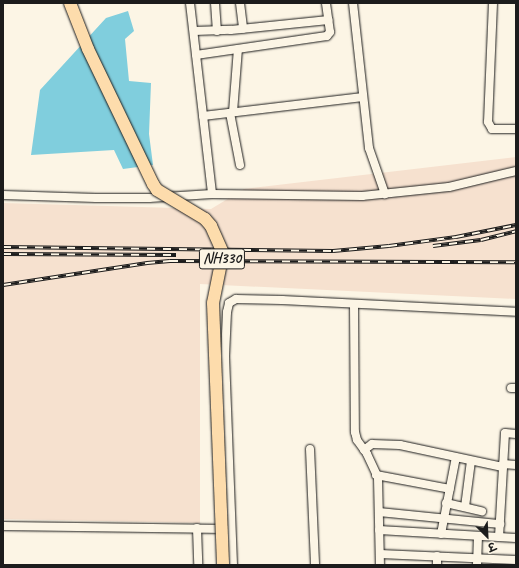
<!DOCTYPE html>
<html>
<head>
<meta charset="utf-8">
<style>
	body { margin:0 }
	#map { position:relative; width:519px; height:568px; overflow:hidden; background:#fcf5e5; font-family:Caveat,"Playpen Sans Deva",sans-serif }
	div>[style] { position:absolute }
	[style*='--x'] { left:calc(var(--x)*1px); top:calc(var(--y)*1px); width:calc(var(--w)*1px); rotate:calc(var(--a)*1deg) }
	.built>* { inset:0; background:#f6e1cf }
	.water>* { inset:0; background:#80cedd }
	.roads { filter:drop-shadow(0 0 1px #1c1c1c) drop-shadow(0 0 1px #1c1c1c) }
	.minor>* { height:8px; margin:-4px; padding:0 4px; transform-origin:4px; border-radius:4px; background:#fcf5e5 }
	.rail>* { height:4px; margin-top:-2px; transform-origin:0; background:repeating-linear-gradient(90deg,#fcf5e5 0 8px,#1c1c1c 0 16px); box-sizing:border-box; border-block:1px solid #1c1c1c }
	.bridges { filter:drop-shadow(0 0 1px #1c1c1c) drop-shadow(0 0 1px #1c1c1c) }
	.highway-bridge>* { height:12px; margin:-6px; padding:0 6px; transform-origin:6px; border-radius:6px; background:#fddcac }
	span { translate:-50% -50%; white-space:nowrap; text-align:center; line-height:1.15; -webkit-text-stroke:3.5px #fcf5e5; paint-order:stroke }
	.shield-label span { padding:1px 3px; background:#fcf5e5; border:1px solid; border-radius:3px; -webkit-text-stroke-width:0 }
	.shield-label { font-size:15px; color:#1c1c1c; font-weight:700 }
	.frame { position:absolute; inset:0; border:4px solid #1c1c1c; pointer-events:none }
	.north { position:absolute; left:467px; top:516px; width:40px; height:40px; -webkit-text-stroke:3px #fcf5e5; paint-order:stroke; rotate:156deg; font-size:11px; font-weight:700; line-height:16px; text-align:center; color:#1c1c1c }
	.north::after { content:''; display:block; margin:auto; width:14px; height:18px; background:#1c1c1c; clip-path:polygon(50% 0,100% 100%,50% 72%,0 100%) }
</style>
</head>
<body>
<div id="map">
	<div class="built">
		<i style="clip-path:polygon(516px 157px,516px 299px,200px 284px,200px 523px,3px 519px,3px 203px,211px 209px,244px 189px)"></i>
	</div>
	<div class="water">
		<i style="clip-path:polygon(128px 11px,134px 31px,125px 39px,129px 81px,151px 83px,149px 134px,153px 165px,123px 169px,114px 150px,31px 155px,40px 90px,106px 18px)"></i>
	</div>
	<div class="roads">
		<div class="minor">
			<i style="--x:190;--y:3;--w:192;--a:83.4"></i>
			<i style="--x:215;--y:3;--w:28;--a:86"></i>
			<i style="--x:240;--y:3;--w:26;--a:83"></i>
			<i style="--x:353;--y:3;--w:146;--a:83.7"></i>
			<i style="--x:369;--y:148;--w:49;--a:70.8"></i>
			<i style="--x:493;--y:3;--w:119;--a:92.4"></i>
			<i style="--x:488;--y:122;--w:8;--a:60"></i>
			<i style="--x:492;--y:129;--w:24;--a:0"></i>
			<i style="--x:194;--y:31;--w:37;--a:-2"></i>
			<i style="--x:231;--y:30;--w:98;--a:-5.9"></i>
			<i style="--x:196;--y:55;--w:132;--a:-8.3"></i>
			<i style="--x:327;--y:36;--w:5;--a:-53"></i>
			<i style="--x:330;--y:32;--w:29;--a:-98"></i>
			<i style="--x:233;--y:112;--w:63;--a:-85.5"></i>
			<i style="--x:230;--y:113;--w:53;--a:79.1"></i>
			<i style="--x:203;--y:116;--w:161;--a:-6.8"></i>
			<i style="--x:3;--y:195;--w:93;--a:1.8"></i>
			<i style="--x:96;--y:198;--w:53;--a:0"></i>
			<i style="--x:149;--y:198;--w:63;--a:-3.6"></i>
			<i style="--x:212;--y:194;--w:150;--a:0.8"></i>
			<i style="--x:362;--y:196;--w:87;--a:-5.9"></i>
			<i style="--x:449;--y:187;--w:69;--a:-13.4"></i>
			<i style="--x:354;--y:304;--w:128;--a:89.6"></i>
			<i style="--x:355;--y:432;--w:8;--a:76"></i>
			<i style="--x:357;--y:440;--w:17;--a:54"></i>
			<i style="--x:367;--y:454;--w:26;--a:65"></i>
			<i style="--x:378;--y:478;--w:87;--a:88.7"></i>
			<i style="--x:511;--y:388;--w:5;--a:0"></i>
			<i style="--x:310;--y:449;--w:116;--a:87.5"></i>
			<i style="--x:364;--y:450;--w:10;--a:-37"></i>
			<i style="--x:372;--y:444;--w:28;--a:2"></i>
			<i style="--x:400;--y:445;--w:105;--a:12.1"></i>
			<i style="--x:503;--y:464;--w:13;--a:4"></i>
			<i style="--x:376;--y:475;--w:75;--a:10.7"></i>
			<i style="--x:446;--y:503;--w:37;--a:13"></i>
			<i style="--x:465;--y:507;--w:46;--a:-82.6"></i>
			<i style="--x:379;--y:512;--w:122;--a:5.7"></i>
			<i style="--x:3;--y:526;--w:222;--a:0.8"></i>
			<i style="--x:197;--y:528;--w:37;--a:88"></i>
			<i style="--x:379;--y:530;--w:137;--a:3.3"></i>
			<i style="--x:441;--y:534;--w:78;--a:-79"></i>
			<i style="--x:499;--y:537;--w:104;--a:-86.7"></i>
			<i style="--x:505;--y:433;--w:11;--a:5"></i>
			<i style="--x:380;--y:554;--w:136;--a:2.5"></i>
			<i style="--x:233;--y:565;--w:209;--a:-92.2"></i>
			<i style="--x:225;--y:356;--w:44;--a:-87.4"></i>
			<i style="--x:227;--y:312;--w:9;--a:-77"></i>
			<i style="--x:229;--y:303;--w:8;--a:-30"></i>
			<i style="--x:236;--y:299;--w:46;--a:1.2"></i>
			<i style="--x:282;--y:300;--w:234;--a:2.9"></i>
			<i style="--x:437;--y:565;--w:9;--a:-90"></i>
			<i style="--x:477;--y:565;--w:29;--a:-88"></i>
		</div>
	</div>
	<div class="rail">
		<i style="--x:433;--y:246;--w:48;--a:-7.1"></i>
		<i style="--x:481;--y:240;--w:36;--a:-14"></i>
		<i style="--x:3;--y:247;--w:330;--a:0.7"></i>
		<i style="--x:333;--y:251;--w:56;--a:-5.1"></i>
		<i style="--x:389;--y:246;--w:68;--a:-7.7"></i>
		<i style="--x:456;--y:237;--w:61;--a:-11.3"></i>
		<i style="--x:3;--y:254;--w:173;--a:0.3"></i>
		<i style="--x:3;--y:285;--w:146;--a:-8.7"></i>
		<i style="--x:147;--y:263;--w:23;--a:-5"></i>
		<i style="--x:170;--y:261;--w:346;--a:0.2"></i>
	</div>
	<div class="bridges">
		<div class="highway-bridge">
			<i style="--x:70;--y:3;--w:49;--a:68.6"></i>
			<i style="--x:88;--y:49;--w:150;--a:64.3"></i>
			<i style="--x:153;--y:184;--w:7;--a:56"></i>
			<i style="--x:157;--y:190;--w:56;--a:31.1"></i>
			<i style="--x:205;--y:219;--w:9;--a:49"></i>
			<i style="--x:211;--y:226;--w:30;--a:66"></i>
			<i style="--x:223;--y:253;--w:51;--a:101.3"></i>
			<i style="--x:213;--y:303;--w:262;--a:87.8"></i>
		</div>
	</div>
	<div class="shield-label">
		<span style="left:222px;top:259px">NH330</span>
	</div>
	<div class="frame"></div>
	<div class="north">उ</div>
</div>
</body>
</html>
